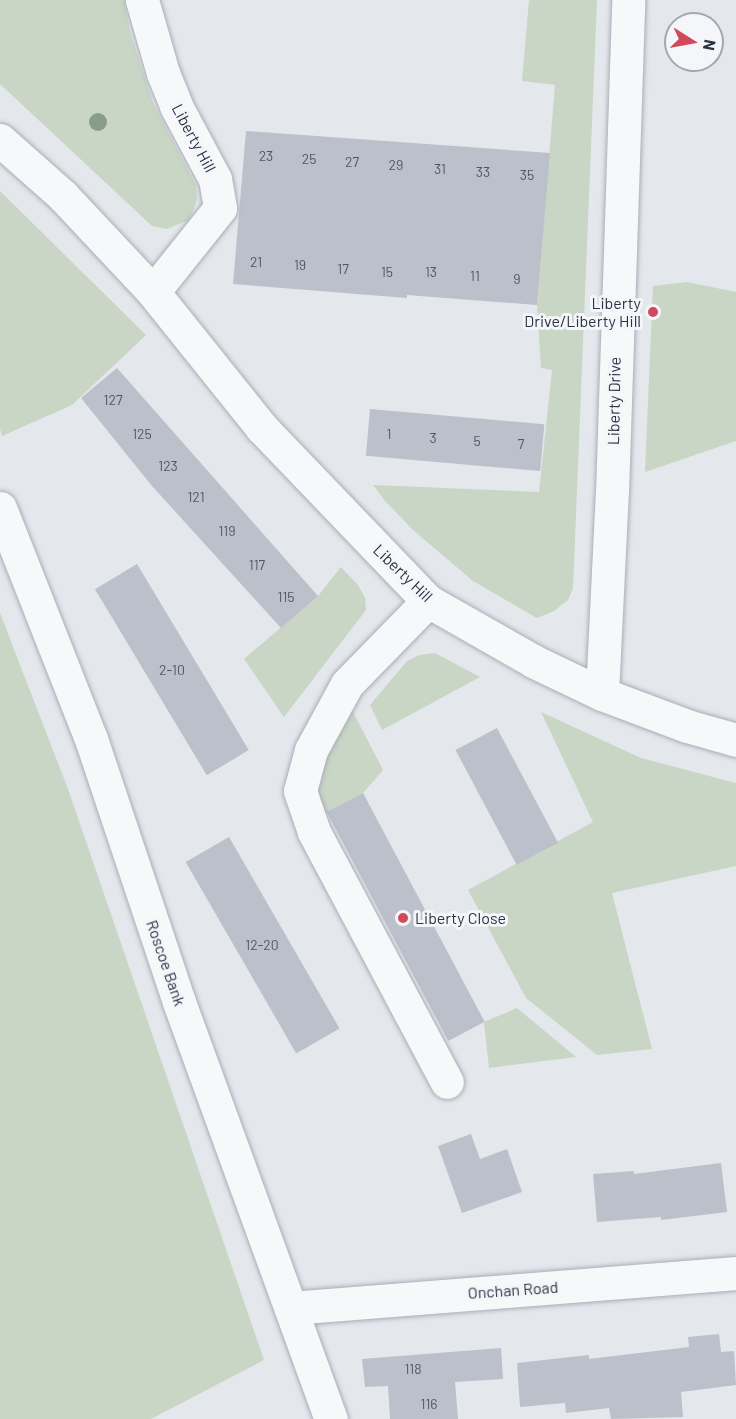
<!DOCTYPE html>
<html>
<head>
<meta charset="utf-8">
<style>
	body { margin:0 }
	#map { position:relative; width:736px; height:1419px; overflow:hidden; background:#e4e7ec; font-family:Barlow,sans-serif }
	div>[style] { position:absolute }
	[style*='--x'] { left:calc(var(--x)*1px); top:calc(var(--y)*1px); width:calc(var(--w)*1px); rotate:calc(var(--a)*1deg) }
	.green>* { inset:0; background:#c9d6c5 }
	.building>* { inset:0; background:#bbc0ca; transform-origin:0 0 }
	.roads { filter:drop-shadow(0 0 2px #a9aeb7) drop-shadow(0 0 2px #a9aeb7) }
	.minor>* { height:33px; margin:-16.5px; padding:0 16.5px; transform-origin:16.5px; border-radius:16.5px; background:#f7f8fa }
	.trees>* { width:18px; height:18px; margin:-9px; border-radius:50%; background:#899d89 }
	.dots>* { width:16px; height:16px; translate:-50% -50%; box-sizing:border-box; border:3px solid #f4f6f9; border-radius:50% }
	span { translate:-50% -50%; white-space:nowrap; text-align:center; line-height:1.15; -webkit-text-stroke:6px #f4f6f9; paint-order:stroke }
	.number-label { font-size:14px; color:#4f5766 }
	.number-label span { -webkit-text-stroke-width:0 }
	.street-label { font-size:16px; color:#2b3445 }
	.poi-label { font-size:16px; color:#2b3445 }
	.right { translate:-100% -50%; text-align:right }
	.left { translate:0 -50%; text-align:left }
	.north { position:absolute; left:664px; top:12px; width:60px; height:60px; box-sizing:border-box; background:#f4f6f9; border:2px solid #a4a8b1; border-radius:50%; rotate:101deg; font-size:16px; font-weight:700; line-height:24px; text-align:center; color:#2b3445 }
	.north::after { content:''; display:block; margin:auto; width:21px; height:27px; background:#d1495b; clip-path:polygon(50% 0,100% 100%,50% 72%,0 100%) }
</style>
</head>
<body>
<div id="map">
	<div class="green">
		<i style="clip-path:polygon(0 0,124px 0,130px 32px,153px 103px,196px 185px,197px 200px,189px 220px,167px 229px,152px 226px,0 84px)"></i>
		<i style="clip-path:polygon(529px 0,597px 0,573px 588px,568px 600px,554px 611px,537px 618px,473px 581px,413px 530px,385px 501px,373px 485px,539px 492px,552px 370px,541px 368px,537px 305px,555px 85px,522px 81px)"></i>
		<i style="clip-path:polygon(0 191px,146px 335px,72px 405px,2px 436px,0 429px)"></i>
		<i style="clip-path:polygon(687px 282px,736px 292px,736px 441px,645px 472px,653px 286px)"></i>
		<i style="clip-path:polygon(341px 567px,358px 585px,365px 598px,366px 610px,284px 717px,244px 659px,318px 596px)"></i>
		<i style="clip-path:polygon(0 613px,68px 789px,264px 1360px,151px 1419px,0 1419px)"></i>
		<i style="clip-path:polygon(435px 653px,480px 677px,382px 730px,370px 705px,407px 661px,419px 655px)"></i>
		<i style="clip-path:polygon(352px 710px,383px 770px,363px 793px,323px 815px,317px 777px,322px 756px)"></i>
		<i style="clip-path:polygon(541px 712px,641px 758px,736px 783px,736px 866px,612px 893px,652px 1049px,597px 1055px,526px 998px,468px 890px,593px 822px)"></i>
		<i style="clip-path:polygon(517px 1008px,576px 1057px,489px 1068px,484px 1022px)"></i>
	</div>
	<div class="building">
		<i style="clip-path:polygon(246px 131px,550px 153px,537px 305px,407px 295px,407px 298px,233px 284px)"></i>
		<i style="clip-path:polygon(117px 368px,318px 596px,281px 628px,152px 486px,81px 398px)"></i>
		<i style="left:370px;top:409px;width:175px;height:47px;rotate:5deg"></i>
		<i style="left:137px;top:564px;width:217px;height:49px;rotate:59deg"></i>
		<i style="left:497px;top:728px;width:130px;height:47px;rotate:62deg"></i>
		<i style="left:363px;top:793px;width:259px;height:41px;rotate:62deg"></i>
		<i style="left:229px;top:837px;width:221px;height:50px;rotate:60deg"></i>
		<i style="clip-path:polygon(471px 1134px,480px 1159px,507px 1149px,522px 1192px,462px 1213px,438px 1146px)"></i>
		<i style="clip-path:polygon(721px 1163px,727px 1212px,661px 1220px,661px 1217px,597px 1222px,593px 1174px,634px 1171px,634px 1174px)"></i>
		<i style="clip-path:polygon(719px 1334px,721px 1352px,734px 1351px,736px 1385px,681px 1392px,683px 1417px,611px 1419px,609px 1408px,566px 1413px,565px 1403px,520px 1407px,517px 1363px,589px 1355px,589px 1359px,689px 1347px,688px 1337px)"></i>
		<i style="clip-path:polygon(501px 1348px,503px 1379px,455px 1382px,458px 1419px,390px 1419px,388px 1386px,365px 1387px,362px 1359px)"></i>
	</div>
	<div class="roads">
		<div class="minor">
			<i style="--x:142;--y:0;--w:76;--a:74"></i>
			<i style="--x:163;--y:73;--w:35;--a:68"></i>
			<i style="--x:176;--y:106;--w:83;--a:61.9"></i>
			<i style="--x:215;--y:179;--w:29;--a:80"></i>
			<i style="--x:220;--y:208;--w:107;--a:128.6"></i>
			<i style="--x:0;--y:140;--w:84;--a:41.6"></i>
			<i style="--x:63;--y:196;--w:132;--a:46.8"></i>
			<i style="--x:153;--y:292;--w:174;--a:51.3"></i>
			<i style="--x:262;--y:428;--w:240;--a:46.2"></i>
			<i style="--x:428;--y:601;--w:121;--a:29.7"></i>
			<i style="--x:533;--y:661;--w:76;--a:25.6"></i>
			<i style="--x:602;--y:694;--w:91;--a:20.6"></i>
			<i style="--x:687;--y:726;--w:51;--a:15.9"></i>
			<i style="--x:0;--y:508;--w:248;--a:68.5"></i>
			<i style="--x:91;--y:739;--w:277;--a:71.5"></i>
			<i style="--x:179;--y:1002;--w:444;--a:70"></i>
			<i style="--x:428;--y:601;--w:116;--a:134.3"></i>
			<i style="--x:347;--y:684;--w:75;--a:118.6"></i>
			<i style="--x:311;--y:750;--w:42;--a:105"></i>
			<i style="--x:300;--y:791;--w:43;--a:71.1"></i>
			<i style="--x:314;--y:832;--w:283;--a:62"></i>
			<i style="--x:602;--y:694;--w:202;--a:-87.2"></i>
			<i style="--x:612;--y:492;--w:492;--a:-88.1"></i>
			<i style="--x:291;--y:1308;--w:446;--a:-4.5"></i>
		</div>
	</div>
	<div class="trees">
		<i style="left:98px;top:122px"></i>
	</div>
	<div class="dots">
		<i style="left:653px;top:312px;background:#d1495b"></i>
		<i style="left:403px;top:918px;background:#d1495b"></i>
	</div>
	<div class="number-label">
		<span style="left:266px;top:156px">23</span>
		<span style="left:309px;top:159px">25</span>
		<span style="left:352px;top:162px">27</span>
		<span style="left:396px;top:165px">29</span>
		<span style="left:440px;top:169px">31</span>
		<span style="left:483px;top:172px">33</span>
		<span style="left:527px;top:175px">35</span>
		<span style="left:256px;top:262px">21</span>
		<span style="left:300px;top:265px">19</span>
		<span style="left:343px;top:269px">17</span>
		<span style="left:387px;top:272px">15</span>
		<span style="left:431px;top:272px">13</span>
		<span style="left:475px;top:276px">11</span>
		<span style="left:517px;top:279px">9</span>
		<span style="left:113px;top:400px">127</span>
		<span style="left:142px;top:434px">125</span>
		<span style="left:389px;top:434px">1</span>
		<span style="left:433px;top:438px">3</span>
		<span style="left:477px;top:441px">5</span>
		<span style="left:521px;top:444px">7</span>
		<span style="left:168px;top:466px">123</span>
		<span style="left:196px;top:497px">121</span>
		<span style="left:227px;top:531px">119</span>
		<span style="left:257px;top:565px">117</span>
		<span style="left:286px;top:597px">115</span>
		<span style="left:172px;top:670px">2-10</span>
		<span style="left:262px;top:945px">12-20</span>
		<span style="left:413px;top:1369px">118</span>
		<span style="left:429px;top:1404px">116</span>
	</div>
	<div class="street-label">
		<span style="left:194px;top:138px;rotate:62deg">Liberty Hill</span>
		<span style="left:614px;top:401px;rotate:-89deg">Liberty Drive</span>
		<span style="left:403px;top:573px;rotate:44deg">Liberty Hill</span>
		<span style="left:166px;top:963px;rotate:71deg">Roscoe Bank</span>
		<span style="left:513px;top:1290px;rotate:-4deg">Onchan Road</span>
	</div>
	<div class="poi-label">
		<span class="right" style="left:641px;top:312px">Liberty<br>Drive/Liberty Hill</span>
		<span class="left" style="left:415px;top:918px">Liberty Close</span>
	</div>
	<div class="north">N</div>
</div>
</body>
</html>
